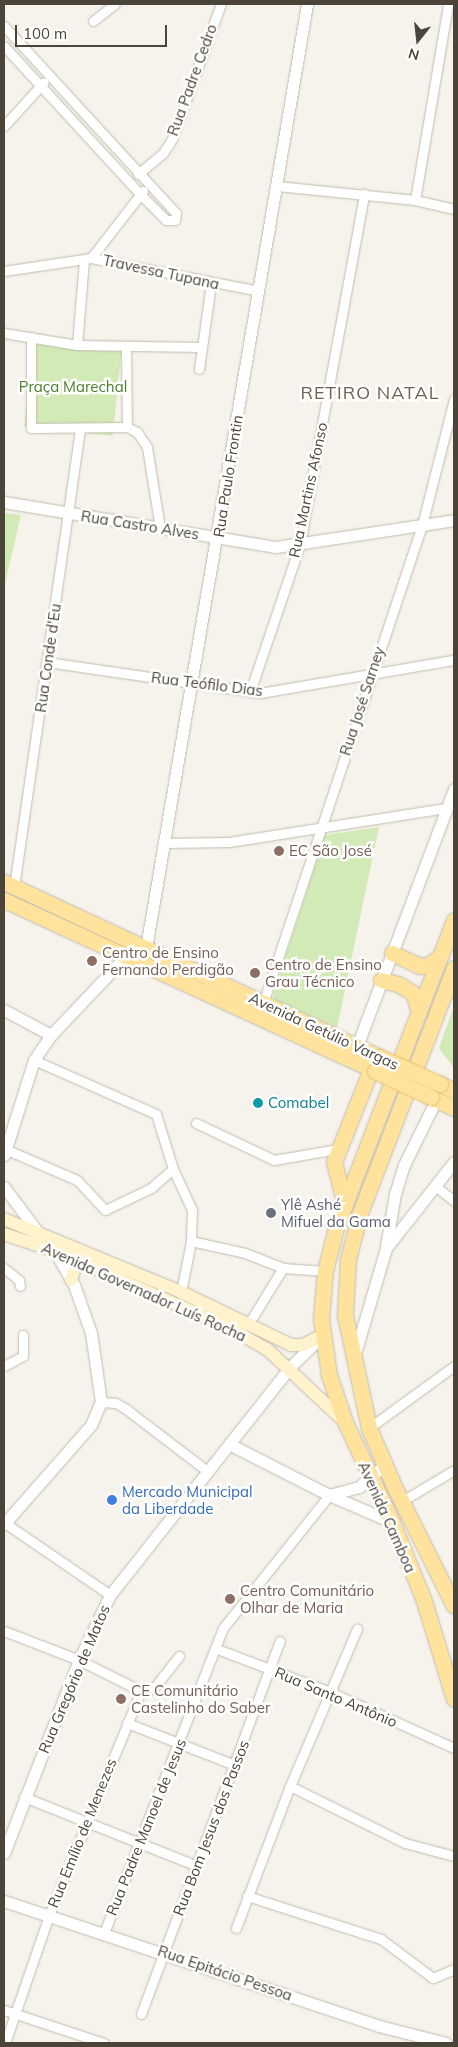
<!DOCTYPE html>
<html>
<head>
<meta charset="utf-8">
<style>
	body { margin:0 }
	#map { position:relative; width:458px; height:2047px; overflow:hidden; background:#f6f3ec; font-family:Mulish,sans-serif }
	div>[style] { position:absolute }
	[style*='--x'] { left:calc(var(--x)*1px); top:calc(var(--y)*1px); width:calc(var(--w)*1px); rotate:calc(var(--a)*1deg) }
	.green>* { inset:0; background:#d2eab5; transform-origin:0 0 }
	.roads { filter:drop-shadow(0 0 1px #c2bbae) drop-shadow(0 0 1px #c2bbae) }
	.minor>* { height:9px; margin:-4.5px; padding:0 4.5px; transform-origin:4.5px; border-radius:4.5px; background:#fff }
	.tertiary>* { height:11px; margin:-5.5px; padding:0 5.5px; transform-origin:5.5px; border-radius:5.5px; background:#fff }
	.secondary>* { height:12px; margin:-6px; padding:0 6px; transform-origin:6px; border-radius:6px; background:#fff3cd }
	.primary>* { height:15px; margin:-7.5px; padding:0 7.5px; transform-origin:7.5px; border-radius:7.5px; background:#ffe39c }
	.bridges { filter:drop-shadow(0 0 1px #e6c16a) drop-shadow(0 0 1px #e6c16a) }
	.primary-bridge>* { height:15px; margin:-7.5px; padding:0 7.5px; transform-origin:7.5px; border-radius:7.5px; background:#ffe39c }
	.dots>* { width:14px; height:14px; translate:-50% -50%; box-sizing:border-box; border:2px solid #fff; border-radius:50% }
	span { translate:-50% -50%; white-space:nowrap; text-align:center; line-height:1.15; -webkit-text-stroke:5px #fff; paint-order:stroke }
	.street-label { font-size:15px; color:#4b4439 }
	.park-label { font-size:15px; color:#4a7f2a }
	.education-label { font-size:15px; color:#785e54 }
	.left { translate:0 -50%; text-align:left }
	.culture-label { font-size:15px; color:#0d838f }
	.worship-label { font-size:15px; color:#5b616d }
	.shop-label { font-size:15px; color:#366cbe }
	.quarter-label { font-size:18px; color:#6e6250; letter-spacing:1px }
	.frame { position:absolute; inset:0; border:5px solid #4b4439; pointer-events:none }
	.north { position:absolute; left:393px; top:15px; width:50px; height:50px; -webkit-text-stroke:4px #fff; paint-order:stroke; rotate:196deg; font-size:14px; font-weight:700; line-height:20px; text-align:center; color:#4b4439 }
	.north::after { content:''; display:block; margin:auto; width:18px; height:22px; background:#4b4439; clip-path:polygon(50% 0,100% 100%,50% 72%,0 100%) }
	.scale { position:absolute; left:15px; top:25px; width:152px; height:22px; box-sizing:border-box; border:2px solid #4b4439; border-top:0; padding-left:6px; font-size:15px; line-height:18px; white-space:nowrap; color:#4b4439; -webkit-text-stroke:4px #fff; paint-order:stroke }
</style>
</head>
<body>
<div id="map">
	<div class="green">
		<i style="left:33px;top:342px;width:89px;height:85px;rotate:6deg"></i>
		<i style="clip-path:polygon(4px 513px,21px 515px,4px 588px)"></i>
		<i style="clip-path:polygon(379px 827px,337px 1028px,274px 999px,273px 995px,325px 835px)"></i>
		<i style="clip-path:polygon(454px 1006px,454px 1068px,439px 1048px)"></i>
	</div>
	<div class="roads">
		<div class="minor">
			<i style="--x:93;--y:21;--w:28;--a:-38"></i>
			<i style="--x:4;--y:26;--w:254;--a:47.4"></i>
			<i style="--x:176;--y:213;--w:7;--a:98"></i>
			<i style="--x:175;--y:220;--w:9;--a:180"></i>
			<i style="--x:166;--y:220;--w:37;--a:-135"></i>
			<i style="--x:140;--y:194;--w:201;--a:-132.6"></i>
			<i style="--x:4;--y:126;--w:59;--a:-47.7"></i>
			<i style="--x:138;--y:174;--w:33;--a:-40"></i>
			<i style="--x:163;--y:153;--w:17;--a:-57"></i>
			<i style="--x:172;--y:139;--w:144;--a:-70.1"></i>
			<i style="--x:277;--y:186;--w:139;--a:5.8"></i>
			<i style="--x:415;--y:200;--w:40;--a:13"></i>
			<i style="--x:415;--y:200;--w:199;--a:-80.4"></i>
			<i style="--x:91;--y:258;--w:85;--a:-52.2"></i>
			<i style="--x:4;--y:271;--w:88;--a:-8.5"></i>
			<i style="--x:91;--y:258;--w:171;--a:11.1"></i>
			<i style="--x:4;--y:333;--w:74;--a:9.3"></i>
			<i style="--x:77;--y:345;--w:124;--a:0.9"></i>
			<i style="--x:31;--y:337;--w:91;--a:90"></i>
			<i style="--x:31;--y:428;--w:96;--a:-0.6"></i>
			<i style="--x:127;--y:427;--w:11;--a:27"></i>
			<i style="--x:137;--y:432;--w:18;--a:56"></i>
			<i style="--x:147;--y:447;--w:82;--a:80.9"></i>
			<i style="--x:77;--y:345;--w:86;--a:-85.3"></i>
			<i style="--x:126;--y:349;--w:78;--a:89.3"></i>
			<i style="--x:199;--y:369;--w:86;--a:-82"></i>
			<i style="--x:47;--y:662;--w:215;--a:8.3"></i>
			<i style="--x:260;--y:693;--w:197;--a:-9.7"></i>
			<i style="--x:250;--y:692;--w:156;--a:-71.3"></i>
			<i style="--x:300;--y:544;--w:356;--a:-79.6"></i>
			<i style="--x:165;--y:843;--w:64;--a:-0.9"></i>
			<i style="--x:229;--y:842;--w:221;--a:-8.9"></i>
			<i style="--x:14;--y:887;--w:464;--a:-81.8"></i>
			<i style="--x:263;--y:1003;--w:504;--a:-71.6"></i>
			<i style="--x:422;--y:525;--w:130;--a:-75.7"></i>
			<i style="--x:34;--y:1060;--w:133;--a:23.9"></i>
			<i style="--x:156;--y:1114;--w:58;--a:72.8"></i>
			<i style="--x:173;--y:1169;--w:45;--a:65.1"></i>
			<i style="--x:192;--y:1210;--w:31;--a:92"></i>
			<i style="--x:191;--y:1241;--w:52;--a:101.1"></i>
			<i style="--x:196;--y:1123;--w:86;--a:25.4"></i>
			<i style="--x:274;--y:1160;--w:65;--a:-9.8"></i>
			<i style="--x:5;--y:1149;--w:78;--a:23.3"></i>
			<i style="--x:77;--y:1180;--w:41;--a:47"></i>
			<i style="--x:105;--y:1210;--w:51;--a:-25.6"></i>
			<i style="--x:151;--y:1188;--w:29;--a:-41"></i>
			<i style="--x:435;--y:1186;--w:24;--a:38"></i>
			<i style="--x:191;--y:1241;--w:55;--a:12.5"></i>
			<i style="--x:245;--y:1253;--w:41;--a:21.5"></i>
			<i style="--x:283;--y:1268;--w:42;--a:4.1"></i>
			<i style="--x:4;--y:1268;--w:19;--a:39"></i>
			<i style="--x:19;--y:1280;--w:6;--a:81"></i>
			<i style="--x:249;--y:1323;--w:65;--a:-58.3"></i>
			<i style="--x:4;--y:1366;--w:21;--a:-28"></i>
			<i style="--x:23;--y:1356;--w:21;--a:-90"></i>
			<i style="--x:101;--y:1402;--w:15;--a:4"></i>
			<i style="--x:116;--y:1403;--w:12;--a:31"></i>
			<i style="--x:126;--y:1409;--w:102;--a:37.4"></i>
			<i style="--x:369;--y:1428;--w:105;--a:-36.1"></i>
			<i style="--x:402;--y:1501;--w:61;--a:-30.8"></i>
			<i style="--x:5;--y:1523;--w:127;--a:34.4"></i>
			<i style="--x:4;--y:1631;--w:80;--a:21.1"></i>
			<i style="--x:79;--y:1660;--w:69;--a:26.6"></i>
			<i style="--x:141;--y:1691;--w:12;--a:-9"></i>
			<i style="--x:153;--y:1689;--w:42;--a:-51.8"></i>
			<i style="--x:217;--y:1649;--w:121;--a:20.8"></i>
			<i style="--x:330;--y:1692;--w:136;--a:24.3"></i>
			<i style="--x:127;--y:1723;--w:116;--a:21.3"></i>
			<i style="--x:290;--y:1786;--w:128;--a:26.4"></i>
			<i style="--x:405;--y:1843;--w:51;--a:14.9"></i>
			<i style="--x:24;--y:1797;--w:184;--a:21.7"></i>
			<i style="--x:247;--y:1896;--w:141;--a:17.8"></i>
			<i style="--x:381;--y:1939;--w:65;--a:36.9"></i>
			<i style="--x:433;--y:1978;--w:23;--a:-23"></i>
			<i style="--x:236;--y:1928;--w:152;--a:-69.2"></i>
			<i style="--x:290;--y:1786;--w:171;--a:-66.9"></i>
			<i style="--x:104;--y:1933;--w:327;--a:-68.7"></i>
			<i style="--x:223;--y:1628;--w:170;--a:-51.4"></i>
			<i style="--x:4;--y:2010;--w:105;--a:18.3"></i>
			<i style="--x:141;--y:2014;--w:398;--a:-69.6"></i>
			<i style="--x:5;--y:2043;--w:135;--a:-71"></i>
			<i style="--x:49;--y:1915;--w:242;--a:-67.7"></i>
		</div>
		<div class="tertiary">
			<i style="--x:4;--y:502;--w:276;--a:9.4"></i>
			<i style="--x:276;--y:547;--w:180;--a:-8.6"></i>
			<i style="--x:146;--y:948;--w:958;--a:-80.32"></i>
			<i style="--x:4;--y:1010;--w:53;--a:28"></i>
			<i style="--x:357;--y:1046;--w:275;--a:-69.3"></i>
			<i style="--x:4;--y:1155;--w:100;--a:-72.5"></i>
			<i style="--x:34;--y:1060;--w:30;--a:-56"></i>
			<i style="--x:51;--y:1035;--w:109;--a:-46.5"></i>
			<i style="--x:4;--y:1187;--w:60;--a:53.1"></i>
			<i style="--x:386;--y:1246;--w:53;--a:-80.2"></i>
			<i style="--x:395;--y:1194;--w:30;--a:-73"></i>
			<i style="--x:404;--y:1165;--w:72;--a:-63.8"></i>
			<i style="--x:354;--y:1357;--w:114;--a:-73.6"></i>
			<i style="--x:386;--y:1248;--w:110;--a:-51.7"></i>
			<i style="--x:229;--y:1444;--w:112;--a:27"></i>
			<i style="--x:329;--y:1495;--w:69;--a:23.2"></i>
			<i style="--x:329;--y:1495;--w:31;--a:-15"></i>
			<i style="--x:359;--y:1487;--w:33;--a:-41"></i>
			<i style="--x:4;--y:1524;--w:132;--a:-48.7"></i>
			<i style="--x:91;--y:1425;--w:25;--a:-67"></i>
			<i style="--x:101;--y:1402;--w:70;--a:-98.2"></i>
			<i style="--x:91;--y:1333;--w:51;--a:-109.5"></i>
			<i style="--x:74;--y:1285;--w:43;--a:-119.6"></i>
			<i style="--x:4;--y:1853;--w:207;--a:-68.8"></i>
			<i style="--x:79;--y:1660;--w:72;--a:-64.5"></i>
			<i style="--x:110;--y:1595;--w:289;--a:-51.7"></i>
			<i style="--x:289;--y:1368;--w:40;--a:-44"></i>
			<i style="--x:4;--y:1901;--w:395;--a:18.4"></i>
			<i style="--x:379;--y:2026;--w:69;--a:14.2"></i>
		</div>
		<div class="secondary">
			<i style="--x:4;--y:1219;--w:191;--a:22.4"></i>
			<i style="--x:181;--y:1292;--w:122;--a:25.7"></i>
			<i style="--x:291;--y:1345;--w:12;--a:0"></i>
			<i style="--x:303;--y:1345;--w:20;--a:-27"></i>
			<i style="--x:4;--y:1234;--w:54;--a:18.4"></i>
			<i style="--x:55;--y:1251;--w:191;--a:23.7"></i>
			<i style="--x:230;--y:1328;--w:44;--a:30.1"></i>
			<i style="--x:268;--y:1350;--w:105;--a:43.1"></i>
			<i style="--x:71;--y:1280;--w:13;--a:-72"></i>
			<i style="--x:75;--y:1268;--w:9;--a:-32"></i>
		</div>
		<div class="primary">
			<i style="--x:4;--y:882;--w:415;--a:25"></i>
			<i style="--x:4;--y:900;--w:409;--a:24.7"></i>
			<i style="--x:454;--y:920;--w:330;--a:111"></i>
			<i style="--x:336;--y:1228;--w:44;--a:104.3"></i>
			<i style="--x:325;--y:1271;--w:48;--a:94.8"></i>
			<i style="--x:321;--y:1319;--w:57;--a:81.9"></i>
			<i style="--x:329;--y:1375;--w:50;--a:71.2"></i>
			<i style="--x:345;--y:1422;--w:110;--a:64.8"></i>
			<i style="--x:392;--y:1522;--w:85;--a:67.9"></i>
			<i style="--x:424;--y:1601;--w:102;--a:73"></i>
			<i style="--x:392;--y:953;--w:31;--a:25"></i>
			<i style="--x:420;--y:966;--w:9;--a:-6"></i>
			<i style="--x:429;--y:965;--w:16;--a:-40"></i>
			<i style="--x:454;--y:968;--w:262;--a:111"></i>
			<i style="--x:360;--y:1213;--w:48;--a:104.6"></i>
			<i style="--x:348;--y:1259;--w:56;--a:93.1"></i>
			<i style="--x:345;--y:1315;--w:116;--a:78"></i>
			<i style="--x:369;--y:1428;--w:63;--a:66.7"></i>
			<i style="--x:394;--y:1486;--w:134;--a:63.4"></i>
			<i style="--x:381;--y:980;--w:17;--a:13"></i>
			<i style="--x:398;--y:984;--w:17;--a:31"></i>
			<i style="--x:413;--y:993;--w:20;--a:72"></i>
			<i style="--x:440;--y:1084;--w:16;--a:27"></i>
			<i style="--x:431;--y:1097;--w:25;--a:26"></i>
			<i style="--x:345;--y:1205;--w:44;--a:-104.3"></i>
			<i style="--x:334;--y:1162;--w:100;--a:-68.3"></i>
		</div>
	</div>
	<div class="bridges">
		<div class="primary-bridge">
			<i style="--x:380;--y:1057;--w:66;--a:24.2"></i>
			<i style="--x:375;--y:1071;--w:62;--a:24.9"></i>
		</div>
	</div>
	<div class="dots">
		<i style="left:279px;top:851px;background:#8d6e63"></i>
		<i style="left:92px;top:961px;background:#8d6e63"></i>
		<i style="left:255px;top:973px;background:#8d6e63"></i>
		<i style="left:258px;top:1103px;background:#0f9aa8"></i>
		<i style="left:271px;top:1213px;background:#6b7280"></i>
		<i style="left:112px;top:1500px;background:#3f7fe0"></i>
		<i style="left:230px;top:1599px;background:#8d6e63"></i>
		<i style="left:121px;top:1699px;background:#8d6e63"></i>
	</div>
	<div class="street-label">
		<span style="left:192px;top:80px;rotate:-70deg">Rua Padre Cedro</span>
		<span style="left:161px;top:272px;rotate:12deg">Travessa Tupana</span>
		<span style="left:228px;top:476px;rotate:-81deg">Rua Paulo Frontin</span>
		<span style="left:308px;top:490px;rotate:-78deg">Rua Martins Afonso</span>
		<span style="left:140px;top:525px;rotate:9deg">Rua Castro Alves</span>
		<span style="left:48px;top:658px;rotate:-82deg">Rua Conde d'Eu</span>
		<span style="left:207px;top:684px;rotate:7deg">Rua Teófilo Dias</span>
		<span style="left:362px;top:701px;rotate:-72deg">Rua José Sarney</span>
		<span style="left:324px;top:1031px;rotate:25deg">Avenida Getúlio Vargas</span>
		<span style="left:144px;top:1292px;rotate:24deg">Avenida Governador Luís Rocha</span>
		<span style="left:387px;top:1517px;rotate:66deg">Avenida Camboa</span>
		<span style="left:74px;top:1679px;rotate:-67deg">Rua Gregório de Matos</span>
		<span style="left:336px;top:1697px;rotate:23deg">Rua Santo Antônio</span>
		<span style="left:146px;top:1827px;rotate:-68deg">Rua Padre Manoel de Jesus</span>
		<span style="left:211px;top:1828px;rotate:-69deg">Rua Bom Jesus dos Passos</span>
		<span style="left:82px;top:1833px;rotate:-68deg">Rua Emílio de Menezes</span>
		<span style="left:225px;top:1973px;rotate:19deg">Rua Epitácio Pessoa</span>
	</div>
	<div class="park-label">
		<span style="left:73px;top:387px">Praça Marechal</span>
	</div>
	<div class="education-label">
		<span class="left" style="left:289px;top:851px">EC São José</span>
		<span class="left" style="left:102px;top:961px">Centro de Ensino<br>Fernando Perdigão</span>
		<span class="left" style="left:265px;top:973px">Centro de Ensino<br>Grau Técnico</span>
		<span class="left" style="left:240px;top:1599px">Centro Comunitário<br>Olhar de Maria</span>
		<span class="left" style="left:131px;top:1699px">CE Comunitário<br>Castelinho do Saber</span>
	</div>
	<div class="culture-label">
		<span class="left" style="left:268px;top:1103px">Comabel</span>
	</div>
	<div class="worship-label">
		<span class="left" style="left:281px;top:1213px">Ylê Ashé<br>Mifuel da Gama</span>
	</div>
	<div class="shop-label">
		<span class="left" style="left:122px;top:1500px">Mercado Municipal<br>da Liberdade</span>
	</div>
	<div class="quarter-label">
		<span style="left:370px;top:393px">RETIRO NATAL</span>
	</div>
	<div class="frame"></div>
	<div class="north">N</div>
	<div class="scale">100 m</div>
</div>
</body>
</html>
